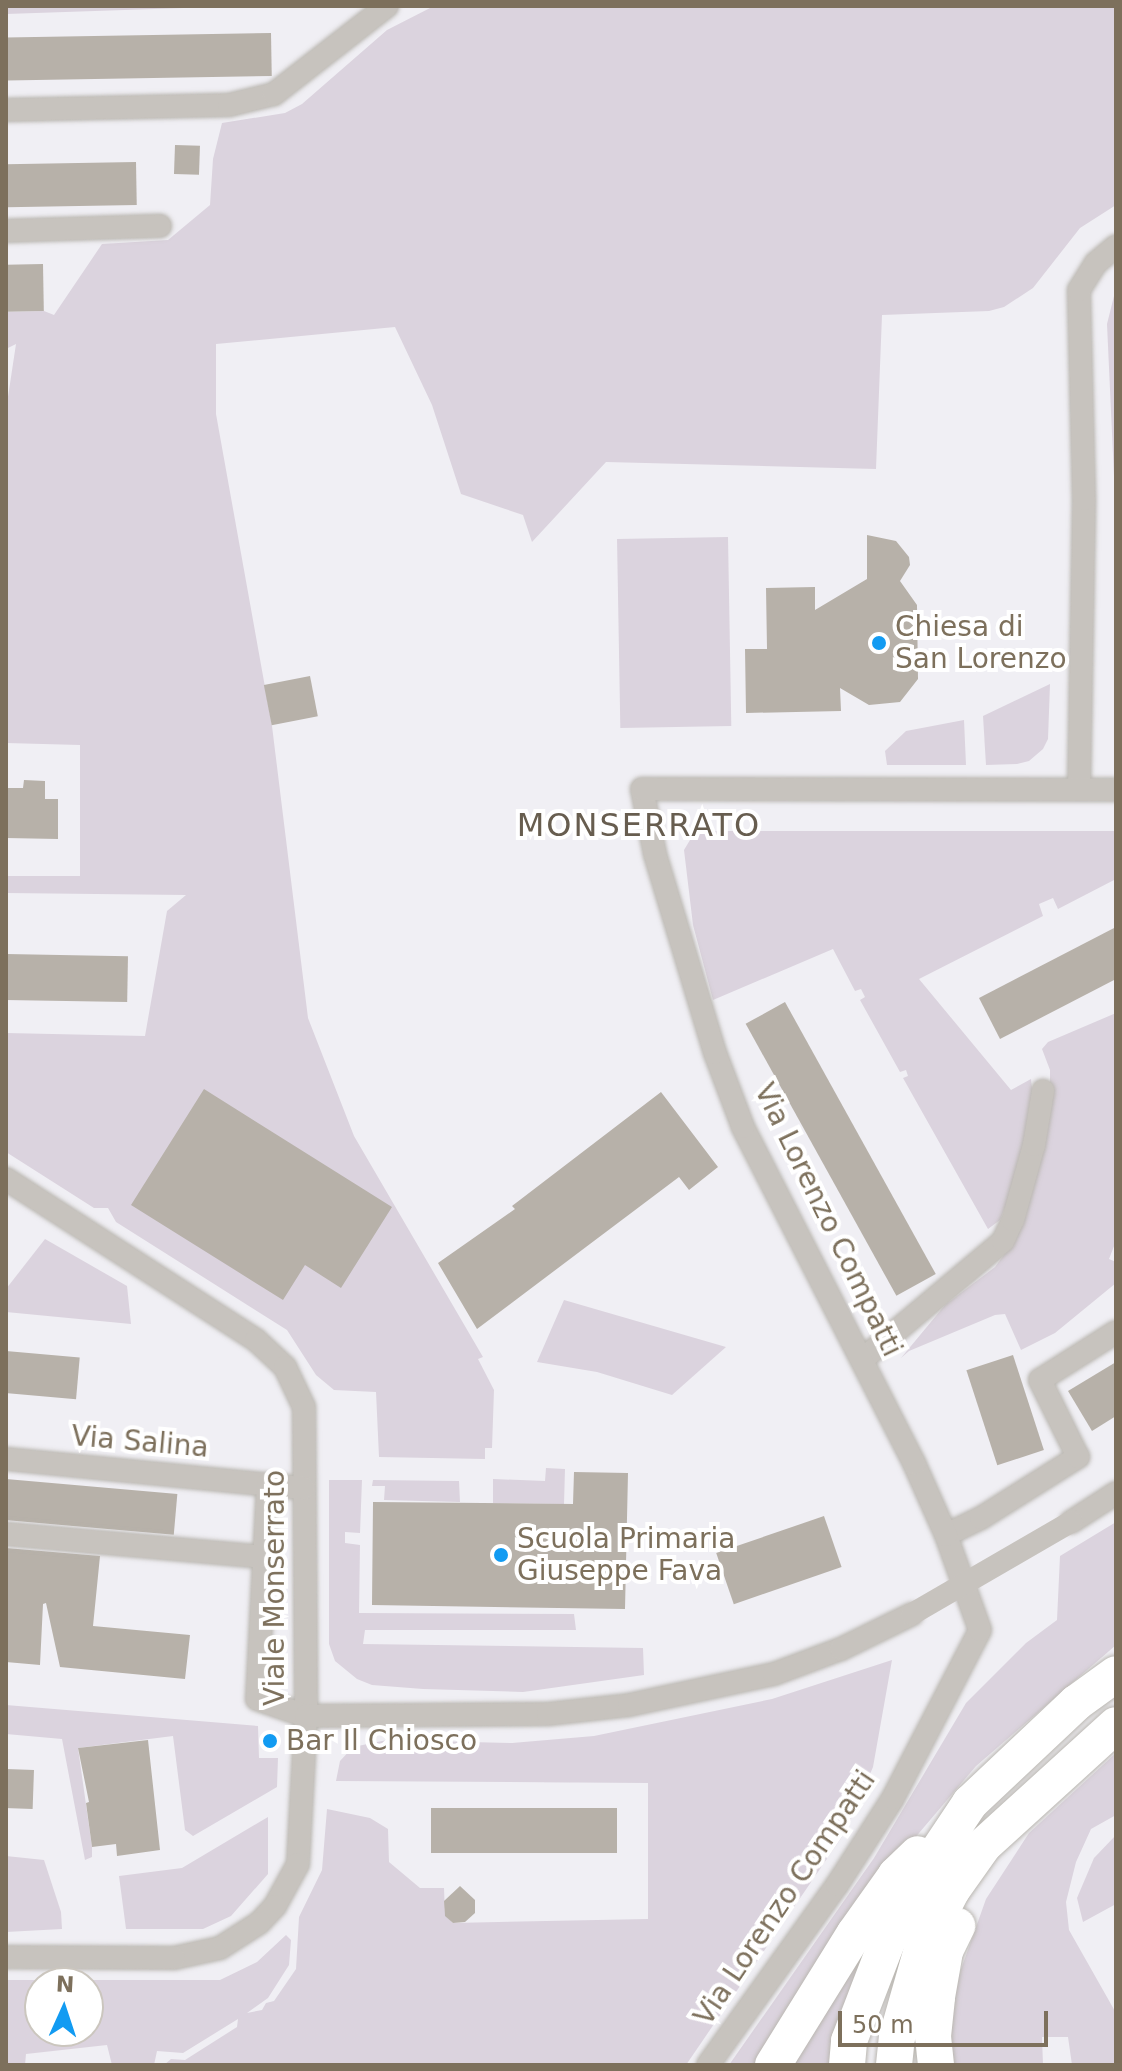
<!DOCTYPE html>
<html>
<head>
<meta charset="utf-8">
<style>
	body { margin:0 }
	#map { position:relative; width:1122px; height:2071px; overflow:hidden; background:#f0eff4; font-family:"DejaVu Sans",sans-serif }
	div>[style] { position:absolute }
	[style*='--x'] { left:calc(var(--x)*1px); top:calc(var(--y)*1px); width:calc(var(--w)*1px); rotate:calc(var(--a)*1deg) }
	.green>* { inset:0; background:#dbd3de; transform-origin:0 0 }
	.building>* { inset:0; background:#b7b1a9; transform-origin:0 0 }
	.roads { filter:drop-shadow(0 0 2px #bab7b1) drop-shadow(0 0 2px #bab7b1) }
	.street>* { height:22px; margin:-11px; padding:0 11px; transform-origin:11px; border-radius:11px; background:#c7c3be }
	.primary>* { height:36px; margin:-18px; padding:0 18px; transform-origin:18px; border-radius:18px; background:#fff }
	.street-bridge>* { height:22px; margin:-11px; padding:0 11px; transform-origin:11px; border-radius:11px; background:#c7c3be }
	.dots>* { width:22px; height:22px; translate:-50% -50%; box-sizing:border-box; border:4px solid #fff; border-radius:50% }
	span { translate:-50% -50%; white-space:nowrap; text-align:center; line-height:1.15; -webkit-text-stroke:8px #fff; paint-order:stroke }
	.poi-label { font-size:28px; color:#7d705c }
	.left { translate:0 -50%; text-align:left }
	.street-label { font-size:28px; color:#7d705c }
	.quarter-label { font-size:32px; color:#675d4f; letter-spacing:2px }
	.frame { position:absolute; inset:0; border:8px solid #7d705c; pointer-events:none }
	.north { position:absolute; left:24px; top:1967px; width:80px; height:80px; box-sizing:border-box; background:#fff; border:2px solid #cbc6be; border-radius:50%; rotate:3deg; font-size:22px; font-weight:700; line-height:32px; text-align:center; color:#7d705c }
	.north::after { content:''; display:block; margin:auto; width:28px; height:36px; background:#129bf2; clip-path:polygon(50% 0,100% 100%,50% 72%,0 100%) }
	.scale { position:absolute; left:838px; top:2011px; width:210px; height:36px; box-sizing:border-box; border:4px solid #7d705c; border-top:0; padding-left:10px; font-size:24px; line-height:28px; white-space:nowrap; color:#7d705c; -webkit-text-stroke:6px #fff; paint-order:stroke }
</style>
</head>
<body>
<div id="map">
	<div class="green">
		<i style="clip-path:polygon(6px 6px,243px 6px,6px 14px)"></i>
		<i style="clip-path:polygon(434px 6px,1116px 6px,1116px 205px,1080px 228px,1033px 288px,1004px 307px,989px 311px,882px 315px,876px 469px,606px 462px,532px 542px,523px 515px,461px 494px,432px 405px,395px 327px,216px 344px,216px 414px,272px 726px,308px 1018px,354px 1136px,483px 1357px,478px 1359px,494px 1390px,492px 1448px,485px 1448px,485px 1459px,379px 1457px,376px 1392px,334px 1390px,316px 1375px,287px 1330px,116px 1222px,108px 1208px,94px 1208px,6px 1152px,6px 1033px,145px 1036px,167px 911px,186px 895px,6px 893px,6px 876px,80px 876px,80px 745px,6px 743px,6px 410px,16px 344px,6px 349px,6px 312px,44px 311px,54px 315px,102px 244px,168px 240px,210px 205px,213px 159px,222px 123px,285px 113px,302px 104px,387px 30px)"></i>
		<i style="clip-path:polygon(1116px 288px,1116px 520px,1107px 324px)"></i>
		<i style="left:728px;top:537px;width:189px;height:111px;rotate:89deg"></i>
		<i style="clip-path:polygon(1050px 684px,1048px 739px,1043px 749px,1029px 761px,1017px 764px,986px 765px,983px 716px)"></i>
		<i style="clip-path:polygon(964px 720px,966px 765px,887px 765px,885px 751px,906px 731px)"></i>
		<i style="clip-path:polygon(707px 831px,1116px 831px,1116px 879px,1058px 909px,1053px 898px,1039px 904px,1043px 916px,919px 979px,1011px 1090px,1031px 1079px,1034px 1106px,1014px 1185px,1000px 1220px,988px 1229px,903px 1078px,908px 1076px,906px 1070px,900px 1072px,860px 1000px,865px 997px,861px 989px,855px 991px,833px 949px,713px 1000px,693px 925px,684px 850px,693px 835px)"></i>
		<i style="clip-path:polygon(1116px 1013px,1116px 1241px,1109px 1259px,1116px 1262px,1116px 1283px,1055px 1333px,1021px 1350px,1005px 1314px,995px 1315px,909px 1351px,901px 1358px,945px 1305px,995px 1267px,1009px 1248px,1050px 1101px,1050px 1070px,1042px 1049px,1048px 1042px)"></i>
		<i style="clip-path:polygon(45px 1239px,127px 1286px,131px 1324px,6px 1312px,6px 1289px)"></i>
		<i style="clip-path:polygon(564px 1300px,726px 1347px,672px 1395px,597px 1372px,537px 1362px)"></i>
		<i style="clip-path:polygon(546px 1468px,565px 1469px,564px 1504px,493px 1503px,493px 1479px,545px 1481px)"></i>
		<i style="clip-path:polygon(329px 1480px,362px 1480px,360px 1533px,345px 1532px,345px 1543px,360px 1545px,359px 1613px,574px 1614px,576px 1630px,365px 1630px,363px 1644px,643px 1648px,644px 1675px,523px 1692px,423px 1689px,372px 1685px,357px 1679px,335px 1661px,329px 1644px)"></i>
		<i style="clip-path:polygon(373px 1480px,459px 1481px,460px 1502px,384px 1500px,385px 1486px,372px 1486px)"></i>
		<i style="clip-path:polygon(1116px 1522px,1116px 1645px,976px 1766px,851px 1913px,758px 2065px,729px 2065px,874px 1858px,966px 1703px,1026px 1643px,1057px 1620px,1060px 1556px)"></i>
		<i style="clip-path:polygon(evenodd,892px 1660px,873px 1767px,846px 1831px,686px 2065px,164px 2065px,171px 2059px,185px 2060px,237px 2027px,238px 2019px,183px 2053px,157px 2051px,154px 2065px,112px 2065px,107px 2045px,26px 2054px,25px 2065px,6px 2065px,6px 1980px,220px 1980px,257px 1962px,286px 1935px,291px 1940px,289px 1965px,268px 1998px,247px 2013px,262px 2010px,266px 2003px,274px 2001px,296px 1969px,299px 1917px,322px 1870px,327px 1809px,370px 1818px,388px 1829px,389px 1862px,420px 1888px,444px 1888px,445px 1915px,453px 1923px,648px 1919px,648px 1783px,336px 1781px,340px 1761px,353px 1747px,387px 1740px,512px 1743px,594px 1736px,772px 1699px,892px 1660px,40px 1983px,88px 1983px,88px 2031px,40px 2031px,40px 1983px)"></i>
		<i style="clip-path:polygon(6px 1705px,258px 1726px,259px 1758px,278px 1758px,277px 1787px,193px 1836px,185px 1830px,173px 1736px,78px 1748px,92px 1847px,92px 1857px,85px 1860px,62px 1739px,6px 1734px)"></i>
		<i style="clip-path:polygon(1116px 1753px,1116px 1815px,1091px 1829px,1076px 1862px,1066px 1902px,1069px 1930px,1116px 2013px,1116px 2065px,1072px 2065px,1068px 2037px,1042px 2037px,1043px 2065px,951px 2065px,949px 2020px,954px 1989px,986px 1899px,1029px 1833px)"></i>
		<i style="clip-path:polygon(268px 1817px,268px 1874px,231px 1916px,203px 1929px,126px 1929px,119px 1876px,182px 1868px)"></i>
		<i style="clip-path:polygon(1116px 1835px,1116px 1904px,1083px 1922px,1077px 1898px,1094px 1858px)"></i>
		<i style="clip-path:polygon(6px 1856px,44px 1860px,61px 1912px,62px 1929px,6px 1932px)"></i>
		<i style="clip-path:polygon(869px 1936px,831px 2065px,786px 2065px)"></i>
	</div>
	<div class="building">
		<i style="left:271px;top:33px;width:43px;height:265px;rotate:89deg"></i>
		<i style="left:175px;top:145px;width:25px;height:29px;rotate:2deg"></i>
		<i style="left:136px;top:162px;width:43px;height:130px;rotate:89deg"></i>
		<i style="left:43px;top:264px;width:47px;height:37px;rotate:89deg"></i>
		<i style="clip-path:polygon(867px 535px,896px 541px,909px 557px,910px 565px,900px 581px,917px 605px,918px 679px,900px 702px,869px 705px,840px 688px,841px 711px,746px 713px,745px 649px,767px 649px,766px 588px,815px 587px,815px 610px,867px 579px)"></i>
		<i style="left:310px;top:676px;width:41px;height:47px;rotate:79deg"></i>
		<i style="clip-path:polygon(24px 780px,45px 781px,45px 799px,58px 799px,58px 839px,6px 838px,6px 788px,23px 788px)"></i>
		<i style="clip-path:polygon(1116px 927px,1116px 979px,1000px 1039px,979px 998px)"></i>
		<i style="left:6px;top:954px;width:122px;height:46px;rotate:1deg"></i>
		<i style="left:785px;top:1002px;width:311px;height:45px;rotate:61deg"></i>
		<i style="clip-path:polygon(204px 1089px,392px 1207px,341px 1288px,305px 1265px,283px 1300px,131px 1205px)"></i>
		<i style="clip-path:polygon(661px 1092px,718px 1167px,689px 1190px,679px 1177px,477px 1329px,438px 1263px,515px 1209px,512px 1206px)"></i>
		<i style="left:6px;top:1351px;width:74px;height:42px;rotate:5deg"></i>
		<i style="left:1013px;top:1355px;width:100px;height:49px;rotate:72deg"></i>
		<i style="clip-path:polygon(1116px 1362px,1116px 1416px,1092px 1431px,1068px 1391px)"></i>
		<i style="clip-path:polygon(574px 1472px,628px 1473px,625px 1609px,372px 1605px,373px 1502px,573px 1504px)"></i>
		<i style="left:6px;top:1479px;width:172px;height:41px;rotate:5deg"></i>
		<i style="left:824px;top:1516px;width:54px;height:114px;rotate:71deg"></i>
		<i style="clip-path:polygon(6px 1548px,100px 1556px,93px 1626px,190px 1635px,185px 1679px,60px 1667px,46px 1603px,43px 1604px,40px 1665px,6px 1662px)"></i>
		<i style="clip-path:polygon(148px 1740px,160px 1850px,117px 1856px,116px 1844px,92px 1847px,86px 1803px,89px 1802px,78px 1748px)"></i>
		<i style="left:6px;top:1769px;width:28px;height:39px;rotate:2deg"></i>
		<i style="left:431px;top:1808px;width:186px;height:45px"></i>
		<i style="clip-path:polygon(460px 1886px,475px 1900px,475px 1913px,465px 1922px,453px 1923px,445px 1916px,444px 1901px)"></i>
	</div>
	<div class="roads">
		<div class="street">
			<i style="--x:6;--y:110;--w:223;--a:-1.3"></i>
			<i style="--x:229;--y:105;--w:46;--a:-13.7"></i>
			<i style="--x:274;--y:94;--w:143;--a:-37.9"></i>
			<i style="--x:6;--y:231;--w:154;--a:-1.9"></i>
			<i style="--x:1079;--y:789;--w:290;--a:-89"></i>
			<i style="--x:1084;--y:499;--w:209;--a:-91.4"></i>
			<i style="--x:1079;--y:290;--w:32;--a:-58"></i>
			<i style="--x:1096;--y:263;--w:26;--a:-40"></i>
			<i style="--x:6;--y:1179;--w:297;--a:32.8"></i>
			<i style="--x:256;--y:1340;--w:40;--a:43"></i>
			<i style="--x:285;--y:1367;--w:44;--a:64.6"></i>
			<i style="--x:304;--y:1407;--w:309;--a:89.6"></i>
			<i style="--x:306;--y:1716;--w:148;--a:93.1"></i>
			<i style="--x:298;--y:1864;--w:48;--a:118.7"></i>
			<i style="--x:275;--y:1906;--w:23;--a:133"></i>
			<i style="--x:259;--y:1923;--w:46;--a:147.3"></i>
			<i style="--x:220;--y:1948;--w:47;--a:167.7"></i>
			<i style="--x:174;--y:1958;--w:168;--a:-179.7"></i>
			<i style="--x:863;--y:1359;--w:183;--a:-40.1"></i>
			<i style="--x:1003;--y:1241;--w:23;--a:-65"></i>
			<i style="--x:1013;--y:1220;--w:78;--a:-74.4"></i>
			<i style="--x:1034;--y:1145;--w:55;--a:-80.5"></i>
			<i style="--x:6;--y:1459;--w:299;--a:5.6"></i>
			<i style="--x:268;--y:1484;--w:215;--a:92.9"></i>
			<i style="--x:257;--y:1699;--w:52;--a:19.1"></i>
			<i style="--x:306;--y:1716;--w:242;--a:-0.5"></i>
			<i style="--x:548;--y:1714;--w:81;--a:-6.3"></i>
			<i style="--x:629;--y:1705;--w:148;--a:-12.1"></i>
			<i style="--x:774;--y:1674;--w:72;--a:-20.5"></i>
			<i style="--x:841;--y:1649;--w:79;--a:-26.2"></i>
			<i style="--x:1071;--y:1522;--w:54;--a:-32.8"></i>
			<i style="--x:6;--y:1534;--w:257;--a:5.1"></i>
			<i style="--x:946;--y:1535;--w:39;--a:-26"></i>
			<i style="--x:981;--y:1518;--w:115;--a:-32.2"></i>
			<i style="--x:1078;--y:1457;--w:86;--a:-116.3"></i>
			<i style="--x:1040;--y:1380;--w:90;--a:-32.3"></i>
			<i style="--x:708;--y:2065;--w:221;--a:-54.4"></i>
			<i style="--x:837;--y:1885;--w:103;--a:-57.2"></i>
			<i style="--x:893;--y:1798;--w:189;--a:-62.6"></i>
			<i style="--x:980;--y:1630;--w:101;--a:-109.7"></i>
			<i style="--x:946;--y:1535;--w:79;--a:-114"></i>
			<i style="--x:914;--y:1463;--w:377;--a:-117"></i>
			<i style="--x:743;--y:1127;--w:79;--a:-110.7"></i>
			<i style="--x:715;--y:1053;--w:208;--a:-106.8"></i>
			<i style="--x:655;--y:854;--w:66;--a:-101.3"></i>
			<i style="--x:642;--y:789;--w:474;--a:0.1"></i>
		</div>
		<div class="primary">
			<i style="--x:773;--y:2065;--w:155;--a:-58.2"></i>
			<i style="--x:855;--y:1933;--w:71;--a:-54.7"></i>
			<i style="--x:896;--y:1875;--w:30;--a:-44"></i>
			<i style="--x:847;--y:2065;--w:24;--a:-85"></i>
			<i style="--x:849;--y:2041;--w:106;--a:-69"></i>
			<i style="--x:887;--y:1942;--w:76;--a:-62.4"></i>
			<i style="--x:922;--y:1875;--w:87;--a:-56.3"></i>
			<i style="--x:970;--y:1803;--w:146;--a:-43.3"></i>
			<i style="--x:1076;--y:1703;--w:49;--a:-35.9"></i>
			<i style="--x:894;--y:2065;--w:28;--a:-84"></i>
			<i style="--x:897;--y:2037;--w:95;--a:-74.1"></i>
			<i style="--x:923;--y:1946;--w:63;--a:-62.6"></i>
			<i style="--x:952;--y:1890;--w:55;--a:-54.6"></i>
			<i style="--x:984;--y:1845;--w:178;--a:-42.3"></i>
			<i style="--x:936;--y:2065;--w:29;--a:-96"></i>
			<i style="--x:933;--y:2036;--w:39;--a:-84"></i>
			<i style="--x:937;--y:1997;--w:47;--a:-80.1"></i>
			<i style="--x:945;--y:1951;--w:28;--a:-64"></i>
		</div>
	</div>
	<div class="street-bridge">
		<i style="--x:912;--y:1614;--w:184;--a:-30.1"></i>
	</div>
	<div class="dots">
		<i style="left:879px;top:643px;background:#129bf2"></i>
		<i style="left:501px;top:1555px;background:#129bf2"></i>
		<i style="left:270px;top:1741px;background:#129bf2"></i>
	</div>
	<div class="poi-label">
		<span class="left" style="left:895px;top:643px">Chiesa di<br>San Lorenzo</span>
		<span class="left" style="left:517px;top:1555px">Scuola Primaria<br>Giuseppe Fava</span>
		<span class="left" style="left:286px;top:1741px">Bar Il Chiosco</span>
	</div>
	<div class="street-label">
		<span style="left:828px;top:1220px;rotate:64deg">Via Lorenzo Compatti</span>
		<span style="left:140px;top:1442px;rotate:5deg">Via Salina</span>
		<span style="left:275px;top:1588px;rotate:-90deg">Viale Monserrato</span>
		<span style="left:785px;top:1898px;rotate:-56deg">Via Lorenzo Compatti</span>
	</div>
	<div class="quarter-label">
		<span style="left:639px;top:825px">MONSERRATO</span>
	</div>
	<div class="frame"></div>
	<div class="north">N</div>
	<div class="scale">50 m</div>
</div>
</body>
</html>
